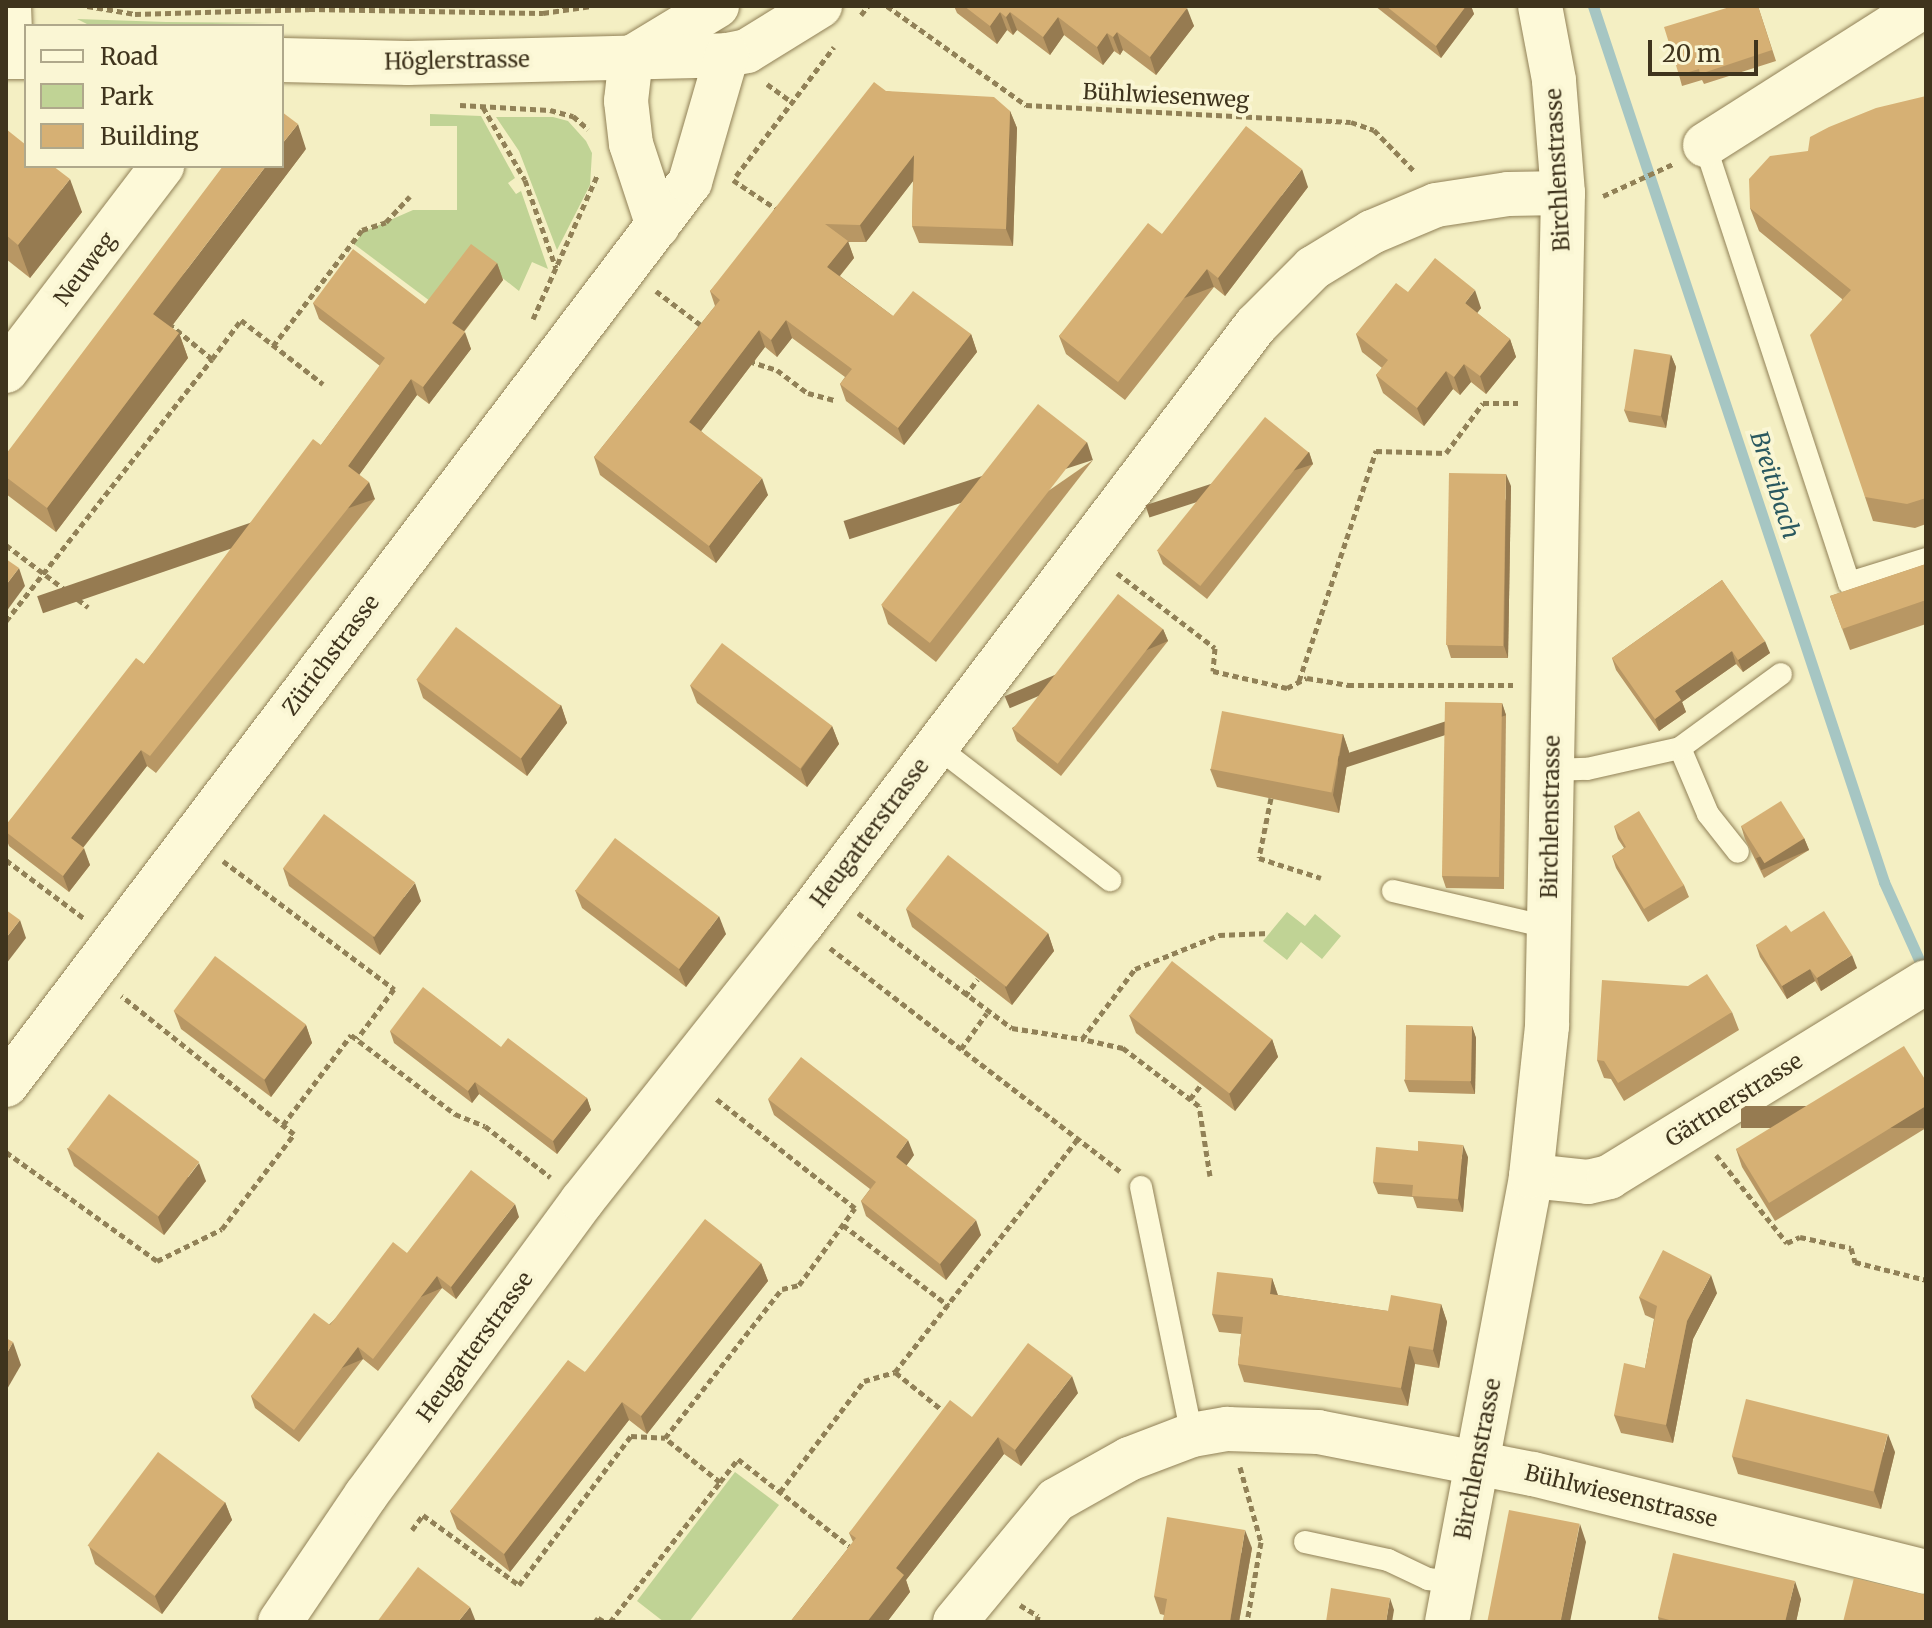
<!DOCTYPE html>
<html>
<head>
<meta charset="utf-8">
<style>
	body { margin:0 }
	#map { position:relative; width:1932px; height:1628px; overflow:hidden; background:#f4efc3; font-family:Merriweather,serif }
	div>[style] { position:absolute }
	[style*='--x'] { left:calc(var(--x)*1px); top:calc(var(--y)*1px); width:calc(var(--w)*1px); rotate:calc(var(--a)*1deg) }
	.green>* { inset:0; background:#c0d395 }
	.stream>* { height:11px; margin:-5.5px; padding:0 5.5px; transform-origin:5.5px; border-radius:5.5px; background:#a6c6c3 }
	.path>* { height:5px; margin-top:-2.5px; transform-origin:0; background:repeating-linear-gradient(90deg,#918157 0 6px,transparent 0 10px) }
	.roads { filter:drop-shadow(0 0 2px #918157) drop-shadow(0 0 2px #918157) }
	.lane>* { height:22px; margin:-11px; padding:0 11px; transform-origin:11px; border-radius:11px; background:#fdf9d8 }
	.street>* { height:44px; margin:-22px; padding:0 22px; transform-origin:22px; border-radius:22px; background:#fdf9d8 }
	.secondary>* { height:44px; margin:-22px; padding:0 22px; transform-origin:22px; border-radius:22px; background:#fdf9d8 }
	.wall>* { inset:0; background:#b89764 }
	.shaded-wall>* { inset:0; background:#967b51; transform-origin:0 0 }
	.building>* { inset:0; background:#d6b074; transform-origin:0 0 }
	span { translate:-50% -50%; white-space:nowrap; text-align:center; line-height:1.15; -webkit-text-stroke:8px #faf6d4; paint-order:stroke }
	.street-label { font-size:22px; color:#3f341d }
	.water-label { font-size:24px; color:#2a5960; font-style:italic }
	.frame { position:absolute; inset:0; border:8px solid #3f341d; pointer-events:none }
	.legend { position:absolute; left:24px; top:24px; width:260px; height:144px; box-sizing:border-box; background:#faf6d4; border:2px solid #afa88b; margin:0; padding:10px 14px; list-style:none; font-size:24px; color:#3f341d }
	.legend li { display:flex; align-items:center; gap:16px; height:40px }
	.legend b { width:40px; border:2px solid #afa88b }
	.scale { position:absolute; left:1648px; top:40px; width:110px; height:36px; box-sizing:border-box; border:4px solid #3f341d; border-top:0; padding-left:10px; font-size:24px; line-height:28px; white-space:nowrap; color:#3f341d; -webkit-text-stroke:6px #faf6d4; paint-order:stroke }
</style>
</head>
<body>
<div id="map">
	<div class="green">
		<i style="clip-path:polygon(77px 19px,166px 22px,272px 23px,91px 26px)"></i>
		<i style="clip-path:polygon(430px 114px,481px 116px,515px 178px,508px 183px,516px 194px,521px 191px,548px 269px,532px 262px,519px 291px,477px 258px,438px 307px,354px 244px,363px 232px,413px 210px,457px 210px,457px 126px,430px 126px)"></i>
		<i style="clip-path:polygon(496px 117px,553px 117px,568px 121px,586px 141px,592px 153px,590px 185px,557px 250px,519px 151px)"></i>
		<i style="clip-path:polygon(1287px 912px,1305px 926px,1315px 914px,1341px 936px,1322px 959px,1301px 942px,1287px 960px,1263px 941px)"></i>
		<i style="clip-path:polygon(735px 1472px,779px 1505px,689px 1622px,664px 1622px,637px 1601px)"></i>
	</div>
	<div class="stream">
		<i style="--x:1593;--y:6;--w:923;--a:71.62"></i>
		<i style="--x:1884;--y:882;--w:100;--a:65.7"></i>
	</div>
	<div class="path">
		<i style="--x:87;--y:6;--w:49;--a:9.5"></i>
		<i style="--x:135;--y:14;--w:174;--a:-1.6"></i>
		<i style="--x:309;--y:9;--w:234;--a:1"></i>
		<i style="--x:543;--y:13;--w:49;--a:-8.3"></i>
		<i style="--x:887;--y:6;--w:171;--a:35.5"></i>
		<i style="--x:1026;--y:105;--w:325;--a:3"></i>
		<i style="--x:1351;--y:122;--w:24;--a:19"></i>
		<i style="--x:1374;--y:130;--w:57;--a:45.7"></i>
		<i style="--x:861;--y:15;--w:11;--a:-52"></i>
		<i style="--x:767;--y:84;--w:29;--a:36"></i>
		<i style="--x:460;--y:105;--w:90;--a:3.2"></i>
		<i style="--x:550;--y:110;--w:24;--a:15"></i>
		<i style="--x:573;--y:116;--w:20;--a:41"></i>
		<i style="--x:483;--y:107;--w:84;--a:60.1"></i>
		<i style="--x:525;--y:180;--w:93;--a:70.6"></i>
		<i style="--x:736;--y:176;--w:162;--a:-52.8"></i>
		<i style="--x:733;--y:180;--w:54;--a:33.7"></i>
		<i style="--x:1603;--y:196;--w:77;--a:-24.6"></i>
		<i style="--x:656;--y:291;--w:63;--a:37.2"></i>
		<i style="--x:533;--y:319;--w:157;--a:-65.9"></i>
		<i style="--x:273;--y:346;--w:146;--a:-52.5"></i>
		<i style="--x:362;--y:230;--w:25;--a:-18"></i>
		<i style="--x:386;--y:222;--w:35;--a:-47"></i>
		<i style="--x:212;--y:359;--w:49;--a:-53.4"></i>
		<i style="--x:241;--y:320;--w:104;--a:38"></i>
		<i style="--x:749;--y:361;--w:29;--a:18"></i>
		<i style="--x:777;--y:370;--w:39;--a:37"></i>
		<i style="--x:808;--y:393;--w:27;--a:15"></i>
		<i style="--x:6;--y:545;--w:103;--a:37.1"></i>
		<i style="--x:1117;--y:573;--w:123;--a:37.4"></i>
		<i style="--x:1215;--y:648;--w:23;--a:95"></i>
		<i style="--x:1213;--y:671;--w:76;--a:12.9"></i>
		<i style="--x:1287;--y:688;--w:22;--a:-27"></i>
		<i style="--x:1307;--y:678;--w:42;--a:9.7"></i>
		<i style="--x:1348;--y:685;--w:165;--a:0"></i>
		<i style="--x:6;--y:621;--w:333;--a:-51.8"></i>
		<i style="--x:212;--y:359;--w:58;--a:-140.6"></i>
		<i style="--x:1299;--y:681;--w:243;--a:-71.5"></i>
		<i style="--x:1376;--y:451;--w:70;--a:1.6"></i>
		<i style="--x:1446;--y:453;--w:62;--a:-53.5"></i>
		<i style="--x:1483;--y:403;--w:35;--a:0"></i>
		<i style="--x:1271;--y:798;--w:61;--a:101.3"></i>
		<i style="--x:1259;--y:858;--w:65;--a:17.9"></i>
		<i style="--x:6;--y:860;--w:99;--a:36.8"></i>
		<i style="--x:223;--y:861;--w:214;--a:36.8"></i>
		<i style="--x:394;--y:989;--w:62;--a:126.5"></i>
		<i style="--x:858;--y:913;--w:192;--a:36.8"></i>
		<i style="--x:1012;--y:1028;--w:71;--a:8.9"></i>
		<i style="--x:830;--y:948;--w:366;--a:37.6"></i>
		<i style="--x:965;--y:996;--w:21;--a:-53"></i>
		<i style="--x:961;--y:1049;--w:44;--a:-54.2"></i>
		<i style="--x:1190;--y:1099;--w:18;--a:-52"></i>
		<i style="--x:283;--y:1125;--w:113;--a:-52.9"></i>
		<i style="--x:351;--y:1035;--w:131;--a:37.2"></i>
		<i style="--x:455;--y:1114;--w:32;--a:22"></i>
		<i style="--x:485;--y:1126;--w:83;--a:38.1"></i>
		<i style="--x:6;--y:1152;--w:186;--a:35.8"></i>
		<i style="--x:157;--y:1261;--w:72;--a:-26.2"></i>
		<i style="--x:222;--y:1229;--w:119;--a:-52.8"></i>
		<i style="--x:294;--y:1134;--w:221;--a:-141.3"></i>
		<i style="--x:1716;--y:1155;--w:113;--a:51.1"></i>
		<i style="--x:1787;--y:1243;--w:14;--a:-25"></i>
		<i style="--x:1800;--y:1237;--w:52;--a:12.2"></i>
		<i style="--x:1851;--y:1248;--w:15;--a:74"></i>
		<i style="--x:1855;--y:1262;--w:73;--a:14.2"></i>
		<i style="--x:1210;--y:1176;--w:71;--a:-98.9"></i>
		<i style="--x:1199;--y:1106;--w:96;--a:-142.7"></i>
		<i style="--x:1123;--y:1048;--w:42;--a:-167.6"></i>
		<i style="--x:1082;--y:1039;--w:88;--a:-52.9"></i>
		<i style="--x:1135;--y:969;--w:91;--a:-22"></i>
		<i style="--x:1219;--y:935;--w:50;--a:-2.3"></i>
		<i style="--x:843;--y:1225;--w:133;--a:37.4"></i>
		<i style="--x:947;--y:1414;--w:67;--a:-141.1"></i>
		<i style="--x:895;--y:1372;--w:296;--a:-51.9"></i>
		<i style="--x:1240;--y:1467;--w:78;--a:74.4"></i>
		<i style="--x:1261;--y:1542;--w:81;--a:99.9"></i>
		<i style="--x:720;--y:1482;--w:29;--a:-52"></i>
		<i style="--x:738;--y:1459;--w:141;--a:38.1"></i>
		<i style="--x:780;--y:1492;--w:139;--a:-52.9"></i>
		<i style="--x:864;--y:1381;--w:32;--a:-16"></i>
		<i style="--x:412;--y:1530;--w:19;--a:-54"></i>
		<i style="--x:423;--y:1515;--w:119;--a:36.1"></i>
		<i style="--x:519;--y:1585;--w:186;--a:-53.1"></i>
		<i style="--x:631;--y:1436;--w:34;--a:3"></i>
		<i style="--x:1020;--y:1605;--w:21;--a:31"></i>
		<i style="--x:1038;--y:1616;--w:6;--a:99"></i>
		<i style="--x:595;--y:1622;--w:5;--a:-53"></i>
		<i style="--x:598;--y:1618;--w:8;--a:30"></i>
		<i style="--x:610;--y:1622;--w:178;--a:-51.8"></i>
		<i style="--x:720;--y:1482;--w:70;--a:-141.3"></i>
		<i style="--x:665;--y:1438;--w:189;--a:-51.9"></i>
		<i style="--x:782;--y:1289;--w:17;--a:-13"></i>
		<i style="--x:799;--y:1285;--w:95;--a:-54"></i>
		<i style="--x:855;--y:1208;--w:179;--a:-141.8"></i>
	</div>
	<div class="roads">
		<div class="lane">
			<i style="--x:1705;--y:145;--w:461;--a:71.8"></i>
			<i style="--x:1849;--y:583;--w:81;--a:-17.3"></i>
			<i style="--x:936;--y:746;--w:220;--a:37.6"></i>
			<i style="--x:1680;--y:748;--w:72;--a:67"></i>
			<i style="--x:1708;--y:814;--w:48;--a:51.7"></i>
			<i style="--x:1552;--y:770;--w:35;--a:-2"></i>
			<i style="--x:1587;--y:769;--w:95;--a:-12.7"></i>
			<i style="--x:1680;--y:748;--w:125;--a:-36.2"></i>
			<i style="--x:1393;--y:891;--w:159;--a:13.1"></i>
			<i style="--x:1141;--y:1187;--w:253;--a:78.4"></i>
			<i style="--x:1305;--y:1542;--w:85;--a:12.2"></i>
			<i style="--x:1388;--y:1560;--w:44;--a:25.4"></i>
			<i style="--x:1428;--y:1579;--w:26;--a:7"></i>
		</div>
		<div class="street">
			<i style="--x:9;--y:6;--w:51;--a:87.8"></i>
			<i style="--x:1705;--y:145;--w:259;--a:-32.4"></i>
			<i style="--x:6;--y:371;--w:258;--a:-52.7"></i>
			<i style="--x:1531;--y:1176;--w:57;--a:6"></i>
			<i style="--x:1588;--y:1182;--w:22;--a:-13"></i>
			<i style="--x:1609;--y:1177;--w:372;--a:-31.6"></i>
			<i style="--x:280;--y:1622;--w:153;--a:-55.9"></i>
			<i style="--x:366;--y:1495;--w:365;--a:-53.7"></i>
			<i style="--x:582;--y:1201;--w:352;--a:-51.6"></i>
			<i style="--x:801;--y:925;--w:753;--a:-52.83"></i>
			<i style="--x:1256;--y:325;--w:81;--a:-45"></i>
			<i style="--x:1313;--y:268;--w:69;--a:-31.4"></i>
			<i style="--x:1372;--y:232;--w:69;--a:-22.9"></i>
			<i style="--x:1436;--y:205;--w:73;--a:-8.7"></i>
			<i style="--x:1508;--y:194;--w:55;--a:-1"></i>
			<i style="--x:955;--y:1622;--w:158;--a:-50.4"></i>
			<i style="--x:1056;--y:1500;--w:84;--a:-29.3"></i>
			<i style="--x:1129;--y:1459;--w:67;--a:-20.9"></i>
			<i style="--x:1192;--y:1435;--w:36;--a:-10"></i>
			<i style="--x:1227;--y:1429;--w:91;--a:1.9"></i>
			<i style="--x:1318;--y:1432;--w:219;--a:11.1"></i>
			<i style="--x:1533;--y:1474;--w:405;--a:14"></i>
			<i style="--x:1447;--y:1622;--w:454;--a:-79.3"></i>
			<i style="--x:1531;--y:1176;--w:151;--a:-83.9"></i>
			<i style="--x:1547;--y:1026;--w:833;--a:-88.9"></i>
			<i style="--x:1563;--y:193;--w:113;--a:-94.6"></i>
			<i style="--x:1554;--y:80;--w:75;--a:-100.7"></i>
		</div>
		<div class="secondary">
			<i style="--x:634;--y:56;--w:97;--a:-31.1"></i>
			<i style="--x:6;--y:57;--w:20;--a:0"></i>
			<i style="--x:631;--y:57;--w:44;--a:96.5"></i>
			<i style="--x:626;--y:101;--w:43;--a:83.4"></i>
			<i style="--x:631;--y:144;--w:86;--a:71.8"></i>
			<i style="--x:282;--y:60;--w:126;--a:1.4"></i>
			<i style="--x:408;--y:63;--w:319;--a:-1.4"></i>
			<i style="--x:727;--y:55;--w:20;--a:-11"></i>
			<i style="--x:747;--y:51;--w:86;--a:-31.7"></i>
			<i style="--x:6;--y:1085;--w:1133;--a:-52.86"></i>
			<i style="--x:690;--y:182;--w:132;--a:-73.8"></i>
		</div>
	</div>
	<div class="wall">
		<i style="clip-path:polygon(954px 6px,1184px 6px,1194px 26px,1156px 75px,1123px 50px,1120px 55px,1114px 51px,1103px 65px,1064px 35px,1050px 55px,1017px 30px,1013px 35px,1007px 30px,997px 44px,957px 13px)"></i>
		<i style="clip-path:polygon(1375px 6px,1471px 6px,1474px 14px,1441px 58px)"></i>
		<i style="clip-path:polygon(1758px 6px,1776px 61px,1704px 84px,1702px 80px,1682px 86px,1679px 75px)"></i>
		<i style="clip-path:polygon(886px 91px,1010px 111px,1017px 128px,1013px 246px,919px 243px,912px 226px,913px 181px,866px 242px,848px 242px,854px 258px,840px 276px,893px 316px,971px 334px,977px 352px,904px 445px,846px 401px,840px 384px,845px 377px,792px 338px,777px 357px,765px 347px,701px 431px,768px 495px,716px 563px,600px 475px,594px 457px,715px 306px,710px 291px)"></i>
		<i style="clip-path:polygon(1926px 96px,1926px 524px,1915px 528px,1873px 521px,1865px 497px,1842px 299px,1759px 231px,1750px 208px,1808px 151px)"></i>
		<i style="clip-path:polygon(6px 129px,82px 212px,30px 278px,6px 259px)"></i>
		<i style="clip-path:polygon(306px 149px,171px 327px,179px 333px,188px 358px,56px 532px,6px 494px,6px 454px)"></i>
		<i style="clip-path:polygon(1308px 187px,1225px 296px,1214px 287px,1125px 400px,1066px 354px,1059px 336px,1162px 234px)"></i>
		<i style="clip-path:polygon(497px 263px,503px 280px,464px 332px,471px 349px,429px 404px,417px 395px,359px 475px,375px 499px,156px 773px,147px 766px,83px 848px,90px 865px,69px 892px,9px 846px,6px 838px,6px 825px,144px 664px,321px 445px,380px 366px,319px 319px,313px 303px,425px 304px)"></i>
		<i style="clip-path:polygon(1408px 292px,1481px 308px,1477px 313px,1510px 339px,1516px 357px,1486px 394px,1471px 382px,1460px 395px,1453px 389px,1424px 426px,1383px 393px,1376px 375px,1382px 368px,1362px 352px,1356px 334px)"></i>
		<i style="clip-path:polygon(1671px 355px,1676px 367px,1666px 428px,1629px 422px,1624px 410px)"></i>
		<i style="clip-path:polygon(1309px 452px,1313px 464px,1207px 599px,1163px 564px,1158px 552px)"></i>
		<i style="clip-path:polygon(1093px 460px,936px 662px,888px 624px,882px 606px)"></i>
		<i style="clip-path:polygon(1511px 486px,1508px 658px,1451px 658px,1447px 645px)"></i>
		<i style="clip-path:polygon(1926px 564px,1926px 624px,1850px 650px,1830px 596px)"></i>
		<i style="clip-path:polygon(1722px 580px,1770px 653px,1743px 672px,1736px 664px,1682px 702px,1686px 712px,1659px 731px,1616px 670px,1612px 658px)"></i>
		<i style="clip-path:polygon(1163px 629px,1168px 641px,1061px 776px,1017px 741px,1012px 728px)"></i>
		<i style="clip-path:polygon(417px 680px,561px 705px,567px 723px,527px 776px,423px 698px)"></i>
		<i style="clip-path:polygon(690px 685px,832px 726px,839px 744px,807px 787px,697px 703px)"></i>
		<i style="clip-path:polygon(1502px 703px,1506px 715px,1504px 889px,1446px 888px,1442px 876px)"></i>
		<i style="clip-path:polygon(1343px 734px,1349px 752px,1339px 813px,1217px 787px,1210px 769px)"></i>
		<i style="clip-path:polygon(1614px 826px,1684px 885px,1689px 897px,1648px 922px,1616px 868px,1612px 856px,1624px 848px,1618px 839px)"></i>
		<i style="clip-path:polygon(1741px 826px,1804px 838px,1809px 850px,1764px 878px,1745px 839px)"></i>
		<i style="clip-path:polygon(283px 868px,421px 901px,380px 955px,289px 886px)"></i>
		<i style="clip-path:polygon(575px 890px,726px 934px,686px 987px,582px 908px)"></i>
		<i style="clip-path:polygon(906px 909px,1048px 933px,1054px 951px,1012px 1005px,912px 927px)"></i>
		<i style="clip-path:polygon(1791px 932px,1857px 968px,1821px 991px,1815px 981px,1787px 999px,1760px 957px,1756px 945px)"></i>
		<i style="clip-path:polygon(174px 1011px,306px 1025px,312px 1043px,271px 1097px,181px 1029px)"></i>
		<i style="clip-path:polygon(1732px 1012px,1739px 1030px,1624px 1101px,1611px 1079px,1604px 1078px,1597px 1060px)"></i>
		<i style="clip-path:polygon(1129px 1015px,1272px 1039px,1278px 1057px,1235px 1111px,1136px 1033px)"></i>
		<i style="clip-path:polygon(1472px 1026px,1476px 1038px,1475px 1094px,1409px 1092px,1404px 1080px)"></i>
		<i style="clip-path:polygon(390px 1031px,501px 1047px,587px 1098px,591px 1110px,557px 1154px,479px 1094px,472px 1103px,394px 1043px)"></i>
		<i style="clip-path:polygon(1926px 1081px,1926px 1128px,1775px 1221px,1742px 1167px,1736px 1149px)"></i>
		<i style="clip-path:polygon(768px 1099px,914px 1155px,906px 1166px,981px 1235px,946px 1280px,866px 1216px,861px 1201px,870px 1189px,774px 1115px)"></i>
		<i style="clip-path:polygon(67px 1148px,206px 1181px,164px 1235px,74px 1166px)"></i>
		<i style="clip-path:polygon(1468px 1157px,1463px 1212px,1417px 1208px,1413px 1197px,1378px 1194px,1373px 1182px)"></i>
		<i style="clip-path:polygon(519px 1217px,456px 1299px,442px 1288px,378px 1371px,363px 1359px,299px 1442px,255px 1408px,251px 1396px,407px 1253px)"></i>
		<i style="clip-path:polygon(761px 1263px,768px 1281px,647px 1434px,629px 1420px,510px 1572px,457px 1529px,450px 1511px,585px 1372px)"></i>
		<i style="clip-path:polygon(1272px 1278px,1278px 1295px,1388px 1311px,1441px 1304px,1447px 1322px,1439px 1368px,1415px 1364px,1408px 1406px,1244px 1382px,1238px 1364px,1241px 1334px,1219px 1332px,1212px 1314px)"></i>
		<i style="clip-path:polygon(1717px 1293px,1693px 1339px,1673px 1443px,1621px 1433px,1614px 1415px,1645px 1368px,1654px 1319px,1645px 1315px,1639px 1297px)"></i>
		<i style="clip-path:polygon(1078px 1393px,1021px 1466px,1004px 1454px,906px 1580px,910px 1592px,887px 1622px,790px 1622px,853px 1542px,849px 1533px,972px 1417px)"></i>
		<i style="clip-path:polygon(1895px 1452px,1881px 1509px,1738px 1474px,1732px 1456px)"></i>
		<i style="clip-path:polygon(225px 1502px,232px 1520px,162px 1614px,95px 1564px,89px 1546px)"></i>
		<i style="clip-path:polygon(1252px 1548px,1239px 1622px,1163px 1622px,1164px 1615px,1160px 1614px,1154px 1596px)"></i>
		<i style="clip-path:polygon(1801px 1599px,1796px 1622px,1659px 1622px,1658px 1617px)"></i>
	</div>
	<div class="shaded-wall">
		<i style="clip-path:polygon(1466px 6px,1471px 6px,1474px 14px,1441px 58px,1436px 46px)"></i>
		<i style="clip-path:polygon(1187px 8px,1194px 26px,1156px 75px,1150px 57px)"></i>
		<i style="clip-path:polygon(1000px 12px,1007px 30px,997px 44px,990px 26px)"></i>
		<i style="clip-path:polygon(1010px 12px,1017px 30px,1013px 35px,1006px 17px)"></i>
		<i style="clip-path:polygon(1058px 17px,1064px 35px,1050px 55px,1043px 37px)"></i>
		<i style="clip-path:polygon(1117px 32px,1123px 50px,1120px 55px,1113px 37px)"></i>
		<i style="clip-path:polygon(1107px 33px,1114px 51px,1103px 65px,1097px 47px)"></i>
		<i style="clip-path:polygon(1010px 111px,1017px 128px,1013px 246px,1006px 229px)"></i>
		<i style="clip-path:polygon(298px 124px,306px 149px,162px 339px,153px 314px,266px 166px,282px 166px,282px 144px)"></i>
		<i style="clip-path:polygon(914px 155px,920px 172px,866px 242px,860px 225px)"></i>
		<i style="clip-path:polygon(1302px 169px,1308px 187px,1225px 296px,1218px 278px)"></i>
		<i style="clip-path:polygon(70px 179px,82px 212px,30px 278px,18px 245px)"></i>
		<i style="clip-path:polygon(848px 241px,854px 258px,833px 284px,827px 267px)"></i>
		<i style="clip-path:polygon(497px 263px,503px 280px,458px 339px,452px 323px)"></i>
		<i style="left:1207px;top:269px;width:19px;height:144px;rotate:69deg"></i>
		<i style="clip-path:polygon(1475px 290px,1481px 308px,1471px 321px,1465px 303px)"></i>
		<i style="clip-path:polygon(786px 320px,792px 338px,777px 357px,771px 340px)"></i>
		<i style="clip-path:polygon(759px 330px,765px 347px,695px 439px,689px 422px)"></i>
		<i style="clip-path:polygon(465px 332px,471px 349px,429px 404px,423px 387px)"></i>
		<i style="clip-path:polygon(179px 333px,188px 358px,56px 532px,47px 508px)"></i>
		<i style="clip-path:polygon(971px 334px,977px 352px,904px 445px,898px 428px)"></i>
		<i style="clip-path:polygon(1510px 339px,1516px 357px,1486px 394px,1480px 376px)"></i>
		<i style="clip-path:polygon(1671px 355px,1676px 367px,1666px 428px,1661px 416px)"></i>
		<i style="clip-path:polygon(1464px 364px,1471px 382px,1460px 395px,1454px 377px)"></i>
		<i style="clip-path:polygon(1446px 371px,1453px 389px,1424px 426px,1417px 408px)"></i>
		<i style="clip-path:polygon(411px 379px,417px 395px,354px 482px,348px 466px)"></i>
		<i style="left:1087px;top:442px;width:19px;height:256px;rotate:72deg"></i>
		<i style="left:1309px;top:452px;width:13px;height:172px;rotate:72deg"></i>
		<i style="clip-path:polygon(1506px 474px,1511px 486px,1508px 658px,1504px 646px)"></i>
		<i style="clip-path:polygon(762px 478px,768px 495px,716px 563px,709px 546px)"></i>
		<i style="left:369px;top:482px;width:18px;height:351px;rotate:71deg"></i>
		<i style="clip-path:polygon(19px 568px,25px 586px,6px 612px,6px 585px)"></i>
		<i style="left:1163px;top:629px;width:13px;height:172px;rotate:67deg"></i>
		<i style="clip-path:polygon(1765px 641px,1770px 653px,1743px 672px,1738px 660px)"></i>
		<i style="clip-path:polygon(1732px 651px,1736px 664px,1682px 702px,1686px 712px,1659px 731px,1655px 719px,1675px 691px)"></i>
		<i style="left:1502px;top:703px;width:13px;height:174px;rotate:72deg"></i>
		<i style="clip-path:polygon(561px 705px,567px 723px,527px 776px,521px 758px)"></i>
		<i style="clip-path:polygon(832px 726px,839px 744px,807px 787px,801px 769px)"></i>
		<i style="clip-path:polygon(1343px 734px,1349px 752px,1339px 813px,1333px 795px)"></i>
		<i style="clip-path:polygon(141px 750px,147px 766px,77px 855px,71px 838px)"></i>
		<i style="left:1804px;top:838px;width:13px;height:52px;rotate:67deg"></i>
		<i style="clip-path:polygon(84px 848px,90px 865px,69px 892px,63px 876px)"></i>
		<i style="clip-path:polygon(415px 883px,421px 901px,380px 955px,373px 937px)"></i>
		<i style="clip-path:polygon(719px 916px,726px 934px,686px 987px,679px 969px)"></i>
		<i style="clip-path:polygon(20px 920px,26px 938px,6px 964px,6px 938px)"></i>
		<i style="clip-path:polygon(1048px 933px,1054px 951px,1012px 1005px,1005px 987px)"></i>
		<i style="clip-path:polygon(1852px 955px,1857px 968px,1821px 991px,1817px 978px)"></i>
		<i style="clip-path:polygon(1810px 969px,1815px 981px,1787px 999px,1782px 986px)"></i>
		<i style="clip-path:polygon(306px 1025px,312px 1043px,271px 1097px,264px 1079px)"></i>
		<i style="clip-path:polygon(1472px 1026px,1476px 1038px,1475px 1094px,1470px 1081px)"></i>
		<i style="clip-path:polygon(1272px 1039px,1278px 1057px,1235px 1111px,1229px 1093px)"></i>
		<i style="clip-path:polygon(475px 1082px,479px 1094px,472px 1103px,468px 1091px)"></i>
		<i style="clip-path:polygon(587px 1098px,591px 1110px,557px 1154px,553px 1141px)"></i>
		<i style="left:1926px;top:1106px;width:22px;height:185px;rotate:90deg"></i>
		<i style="clip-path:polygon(908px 1140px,914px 1155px,901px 1173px,896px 1157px)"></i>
		<i style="clip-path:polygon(1463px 1145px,1468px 1157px,1463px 1212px,1458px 1199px)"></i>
		<i style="clip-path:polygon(199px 1163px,206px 1181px,164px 1235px,158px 1217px)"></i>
		<i style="clip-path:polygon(515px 1204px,519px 1217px,456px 1299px,451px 1287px)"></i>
		<i style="clip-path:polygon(976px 1220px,981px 1235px,946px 1280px,940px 1264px)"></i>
		<i style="clip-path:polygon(761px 1263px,768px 1281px,647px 1434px,641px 1416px)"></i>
		<i style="clip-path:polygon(1711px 1275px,1717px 1293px,1693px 1339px,1673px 1443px,1666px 1425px,1687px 1321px)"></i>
		<i style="left:437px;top:1276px;width:13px;height:105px;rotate:67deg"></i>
		<i style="clip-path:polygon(1272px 1278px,1278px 1296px,1270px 1294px)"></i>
		<i style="clip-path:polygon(1441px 1304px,1447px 1322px,1439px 1368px,1433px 1350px)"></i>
		<i style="clip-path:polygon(13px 1342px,21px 1365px,6px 1391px,6px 1355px)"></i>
		<i style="clip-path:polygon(1409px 1346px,1415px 1364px,1408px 1406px,1401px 1388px)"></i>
		<i style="left:358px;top:1347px;width:13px;height:105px;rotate:67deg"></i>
		<i style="clip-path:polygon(1072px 1376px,1078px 1393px,1021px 1466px,1015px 1450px)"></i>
		<i style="clip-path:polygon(622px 1402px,629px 1420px,510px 1572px,504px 1554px)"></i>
		<i style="clip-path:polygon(1888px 1434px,1895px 1452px,1881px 1509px,1874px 1491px)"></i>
		<i style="clip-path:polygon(998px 1437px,1004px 1454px,906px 1580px,910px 1592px,887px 1622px,867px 1622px,896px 1568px)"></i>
		<i style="clip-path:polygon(225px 1502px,232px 1520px,162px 1614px,155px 1596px)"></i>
		<i style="clip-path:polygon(1580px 1524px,1586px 1542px,1570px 1622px,1560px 1622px)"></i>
		<i style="clip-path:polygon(1245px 1530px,1252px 1548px,1239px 1622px,1230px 1622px)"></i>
		<i style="clip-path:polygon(1795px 1581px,1801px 1599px,1796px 1622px,1785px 1622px)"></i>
		<i style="clip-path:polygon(1390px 1598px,1394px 1610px,1392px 1622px,1386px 1622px)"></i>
		<i style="clip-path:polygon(470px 1607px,476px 1622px,458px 1622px)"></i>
	</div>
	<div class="building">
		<i style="clip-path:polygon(964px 6px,1184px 6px,1187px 8px,1150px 57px,1117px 32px,1113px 37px,1107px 33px,1097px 47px,1058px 17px,1043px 37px,1010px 12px,1006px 17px,1000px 12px,990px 26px)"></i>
		<i style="clip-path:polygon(1386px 6px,1466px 6px,1436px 46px)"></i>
		<i style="clip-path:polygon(1733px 6px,1758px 6px,1772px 50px,1700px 74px,1699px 69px,1679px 75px,1664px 27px)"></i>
		<i style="clip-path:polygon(874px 82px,886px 91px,994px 97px,1010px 111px,1006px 229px,912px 226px,914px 155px,860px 225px,825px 224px,848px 241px,827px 267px,893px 316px,913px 291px,971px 334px,898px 428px,840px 384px,852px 369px,786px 320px,771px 340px,759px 330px,689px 422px,762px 478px,709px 546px,594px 457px,720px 300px,710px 291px)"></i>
		<i style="clip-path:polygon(1926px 96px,1926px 498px,1907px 504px,1865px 497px,1810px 335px,1851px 290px,1750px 208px,1749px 179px,1770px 156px,1808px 151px,1810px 137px,1829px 127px,1876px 108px)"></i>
		<i style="clip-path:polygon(282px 112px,298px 124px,282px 144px)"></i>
		<i style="clip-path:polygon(1246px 126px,1302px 169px,1218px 278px,1207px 269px,1118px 382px,1059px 336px,1148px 223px,1162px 234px)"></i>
		<i style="clip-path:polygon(6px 129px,26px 145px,26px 166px,53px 166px,70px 179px,18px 245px,6px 235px)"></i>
		<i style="clip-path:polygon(223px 166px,266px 166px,153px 314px,179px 333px,47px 508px,6px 477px,6px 454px)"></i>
		<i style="clip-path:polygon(471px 244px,497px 263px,452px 323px,465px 332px,423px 387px,411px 379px,348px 466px,369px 482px,150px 756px,141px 750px,71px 838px,84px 848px,63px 876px,6px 832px,6px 825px,136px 658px,144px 664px,313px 439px,321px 445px,385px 358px,313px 303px,353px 249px,425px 304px)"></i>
		<i style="clip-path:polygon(1435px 258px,1475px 290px,1465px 303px,1510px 339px,1480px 376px,1464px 364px,1454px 377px,1446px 371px,1417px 408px,1376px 375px,1388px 360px,1356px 334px,1396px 283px,1408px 292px)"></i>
		<i style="left:1634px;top:349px;width:37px;height:62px;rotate:9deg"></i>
		<i style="left:1038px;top:404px;width:62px;height:255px;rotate:38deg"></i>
		<i style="left:1265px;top:417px;width:56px;height:172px;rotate:39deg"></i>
		<i style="left:1449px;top:473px;width:57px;height:172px;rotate:1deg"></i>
		<i style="clip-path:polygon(6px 559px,19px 568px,6px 585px)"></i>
		<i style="clip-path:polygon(1926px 564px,1926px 600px,1842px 629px,1830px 596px)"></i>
		<i style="clip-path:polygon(1722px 580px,1765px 641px,1738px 660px,1732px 651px,1675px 691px,1681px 700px,1655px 719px,1612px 658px)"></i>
		<i style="left:1118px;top:594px;width:57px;height:171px;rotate:38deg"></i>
		<i style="left:456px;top:627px;width:131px;height:66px;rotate:37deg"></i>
		<i style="left:722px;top:643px;width:138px;height:53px;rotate:37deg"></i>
		<i style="left:1445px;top:702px;width:57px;height:174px;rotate:1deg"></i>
		<i style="left:1222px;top:711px;width:123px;height:59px;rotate:11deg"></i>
		<i style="left:1781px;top:801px;width:44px;height:47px;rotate:58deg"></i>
		<i style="clip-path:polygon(1639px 811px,1684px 885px,1644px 909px,1612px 856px,1626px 847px,1614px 826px)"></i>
		<i style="left:324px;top:814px;width:114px;height:68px;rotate:37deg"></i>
		<i style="left:615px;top:838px;width:130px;height:66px;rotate:37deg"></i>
		<i style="left:948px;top:855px;width:127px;height:68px;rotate:38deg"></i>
		<i style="clip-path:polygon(6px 910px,20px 920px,6px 938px)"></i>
		<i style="clip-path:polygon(1824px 911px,1852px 955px,1817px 978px,1810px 969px,1782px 986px,1756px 945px,1786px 925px,1791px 932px)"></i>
		<i style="left:215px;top:956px;width:114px;height:69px;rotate:37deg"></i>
		<i style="left:1172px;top:961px;width:127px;height:69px;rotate:38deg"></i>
		<i style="clip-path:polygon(1707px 974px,1732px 1012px,1618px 1083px,1604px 1061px,1597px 1060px,1602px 980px,1688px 986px)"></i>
		<i style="clip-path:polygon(423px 987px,501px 1047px,508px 1038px,587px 1098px,553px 1141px,475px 1082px,468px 1091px,390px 1031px)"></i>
		<i style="left:1406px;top:1025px;width:66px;height:55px;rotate:1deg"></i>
		<i style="clip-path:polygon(1904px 1046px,1926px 1081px,1926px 1106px,1769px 1203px,1736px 1149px)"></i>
		<i style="clip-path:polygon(801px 1057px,908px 1140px,896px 1157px,976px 1220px,940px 1264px,861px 1201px,876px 1182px,768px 1099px)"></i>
		<i style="left:109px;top:1094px;width:113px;height:68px;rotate:37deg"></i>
		<i style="clip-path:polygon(1418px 1141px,1463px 1145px,1458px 1199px,1412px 1196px,1413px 1185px,1373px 1182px,1376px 1147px,1418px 1151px)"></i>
		<i style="clip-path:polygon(471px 1170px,515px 1204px,451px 1287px,437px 1276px,373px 1359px,358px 1347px,294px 1430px,251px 1396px,314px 1313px,330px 1325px,393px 1242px,407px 1253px)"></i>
		<i style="clip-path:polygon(705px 1219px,761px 1263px,641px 1416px,622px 1402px,504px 1554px,450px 1511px,568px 1360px,585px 1372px)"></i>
		<i style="clip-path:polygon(1663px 1250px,1711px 1275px,1687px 1321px,1666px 1425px,1614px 1415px,1624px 1363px,1645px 1368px,1657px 1306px,1639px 1297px)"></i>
		<i style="clip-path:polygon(1217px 1272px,1272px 1278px,1270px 1294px,1388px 1311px,1391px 1295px,1441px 1304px,1433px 1350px,1409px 1346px,1401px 1388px,1238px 1364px,1243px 1317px,1212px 1314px)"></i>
		<i style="clip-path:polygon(6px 1338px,13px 1342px,6px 1355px)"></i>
		<i style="clip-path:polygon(1028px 1343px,1072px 1376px,1015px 1450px,998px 1437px,896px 1568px,904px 1575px,867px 1622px,790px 1622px,856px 1538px,849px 1533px,950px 1400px,972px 1417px)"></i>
		<i style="left:1746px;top:1399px;width:146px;height:59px;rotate:14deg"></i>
		<i style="left:158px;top:1452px;width:84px;height:117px;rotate:37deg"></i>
		<i style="left:1509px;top:1510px;width:72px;height:114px;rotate:11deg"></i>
		<i style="clip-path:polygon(1167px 1517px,1245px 1530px,1230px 1621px,1232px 1622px,1163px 1622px,1167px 1599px,1154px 1596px)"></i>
		<i style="clip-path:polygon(1673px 1553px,1795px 1581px,1785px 1622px,1677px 1622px,1658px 1617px)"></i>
		<i style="clip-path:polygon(418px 1567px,470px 1607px,458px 1622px,377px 1622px)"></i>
		<i style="clip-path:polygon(1854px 1578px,1926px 1595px,1926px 1622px,1843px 1622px)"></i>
		<i style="clip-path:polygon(1331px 1588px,1390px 1598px,1386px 1622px,1326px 1622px)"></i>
	</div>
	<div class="street-label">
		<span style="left:457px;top:61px;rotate:-1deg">Höglerstrasse</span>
		<span style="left:1166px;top:96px;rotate:3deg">Bühlwiesenweg</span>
		<span style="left:1558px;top:170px;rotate:-93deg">Birchlenstrasse</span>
		<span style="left:85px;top:269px;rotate:-53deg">Neuweg</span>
		<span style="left:331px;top:655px;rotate:-53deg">Zürichstrasse</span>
		<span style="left:1551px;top:817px;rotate:-89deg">Birchlenstrasse</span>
		<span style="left:870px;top:833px;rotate:-53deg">Heugatterstrasse</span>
		<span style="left:1734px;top:1100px;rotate:-32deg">Gärtnerstrasse</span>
		<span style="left:475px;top:1347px;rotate:-54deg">Heugatterstrasse</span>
		<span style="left:1478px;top:1459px;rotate:-79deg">Birchlenstrasse</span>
		<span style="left:1621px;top:1496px;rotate:14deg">Bühlwiesenstrasse</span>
	</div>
	<div class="water-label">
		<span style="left:1775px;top:485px;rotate:72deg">Breitibach</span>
	</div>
	<div class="frame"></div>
	<ul class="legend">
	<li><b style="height:10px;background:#fdf9d8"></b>Road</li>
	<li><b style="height:22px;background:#c0d395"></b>Park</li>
	<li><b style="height:22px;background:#d6b074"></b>Building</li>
	</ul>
	<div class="scale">20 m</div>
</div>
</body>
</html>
